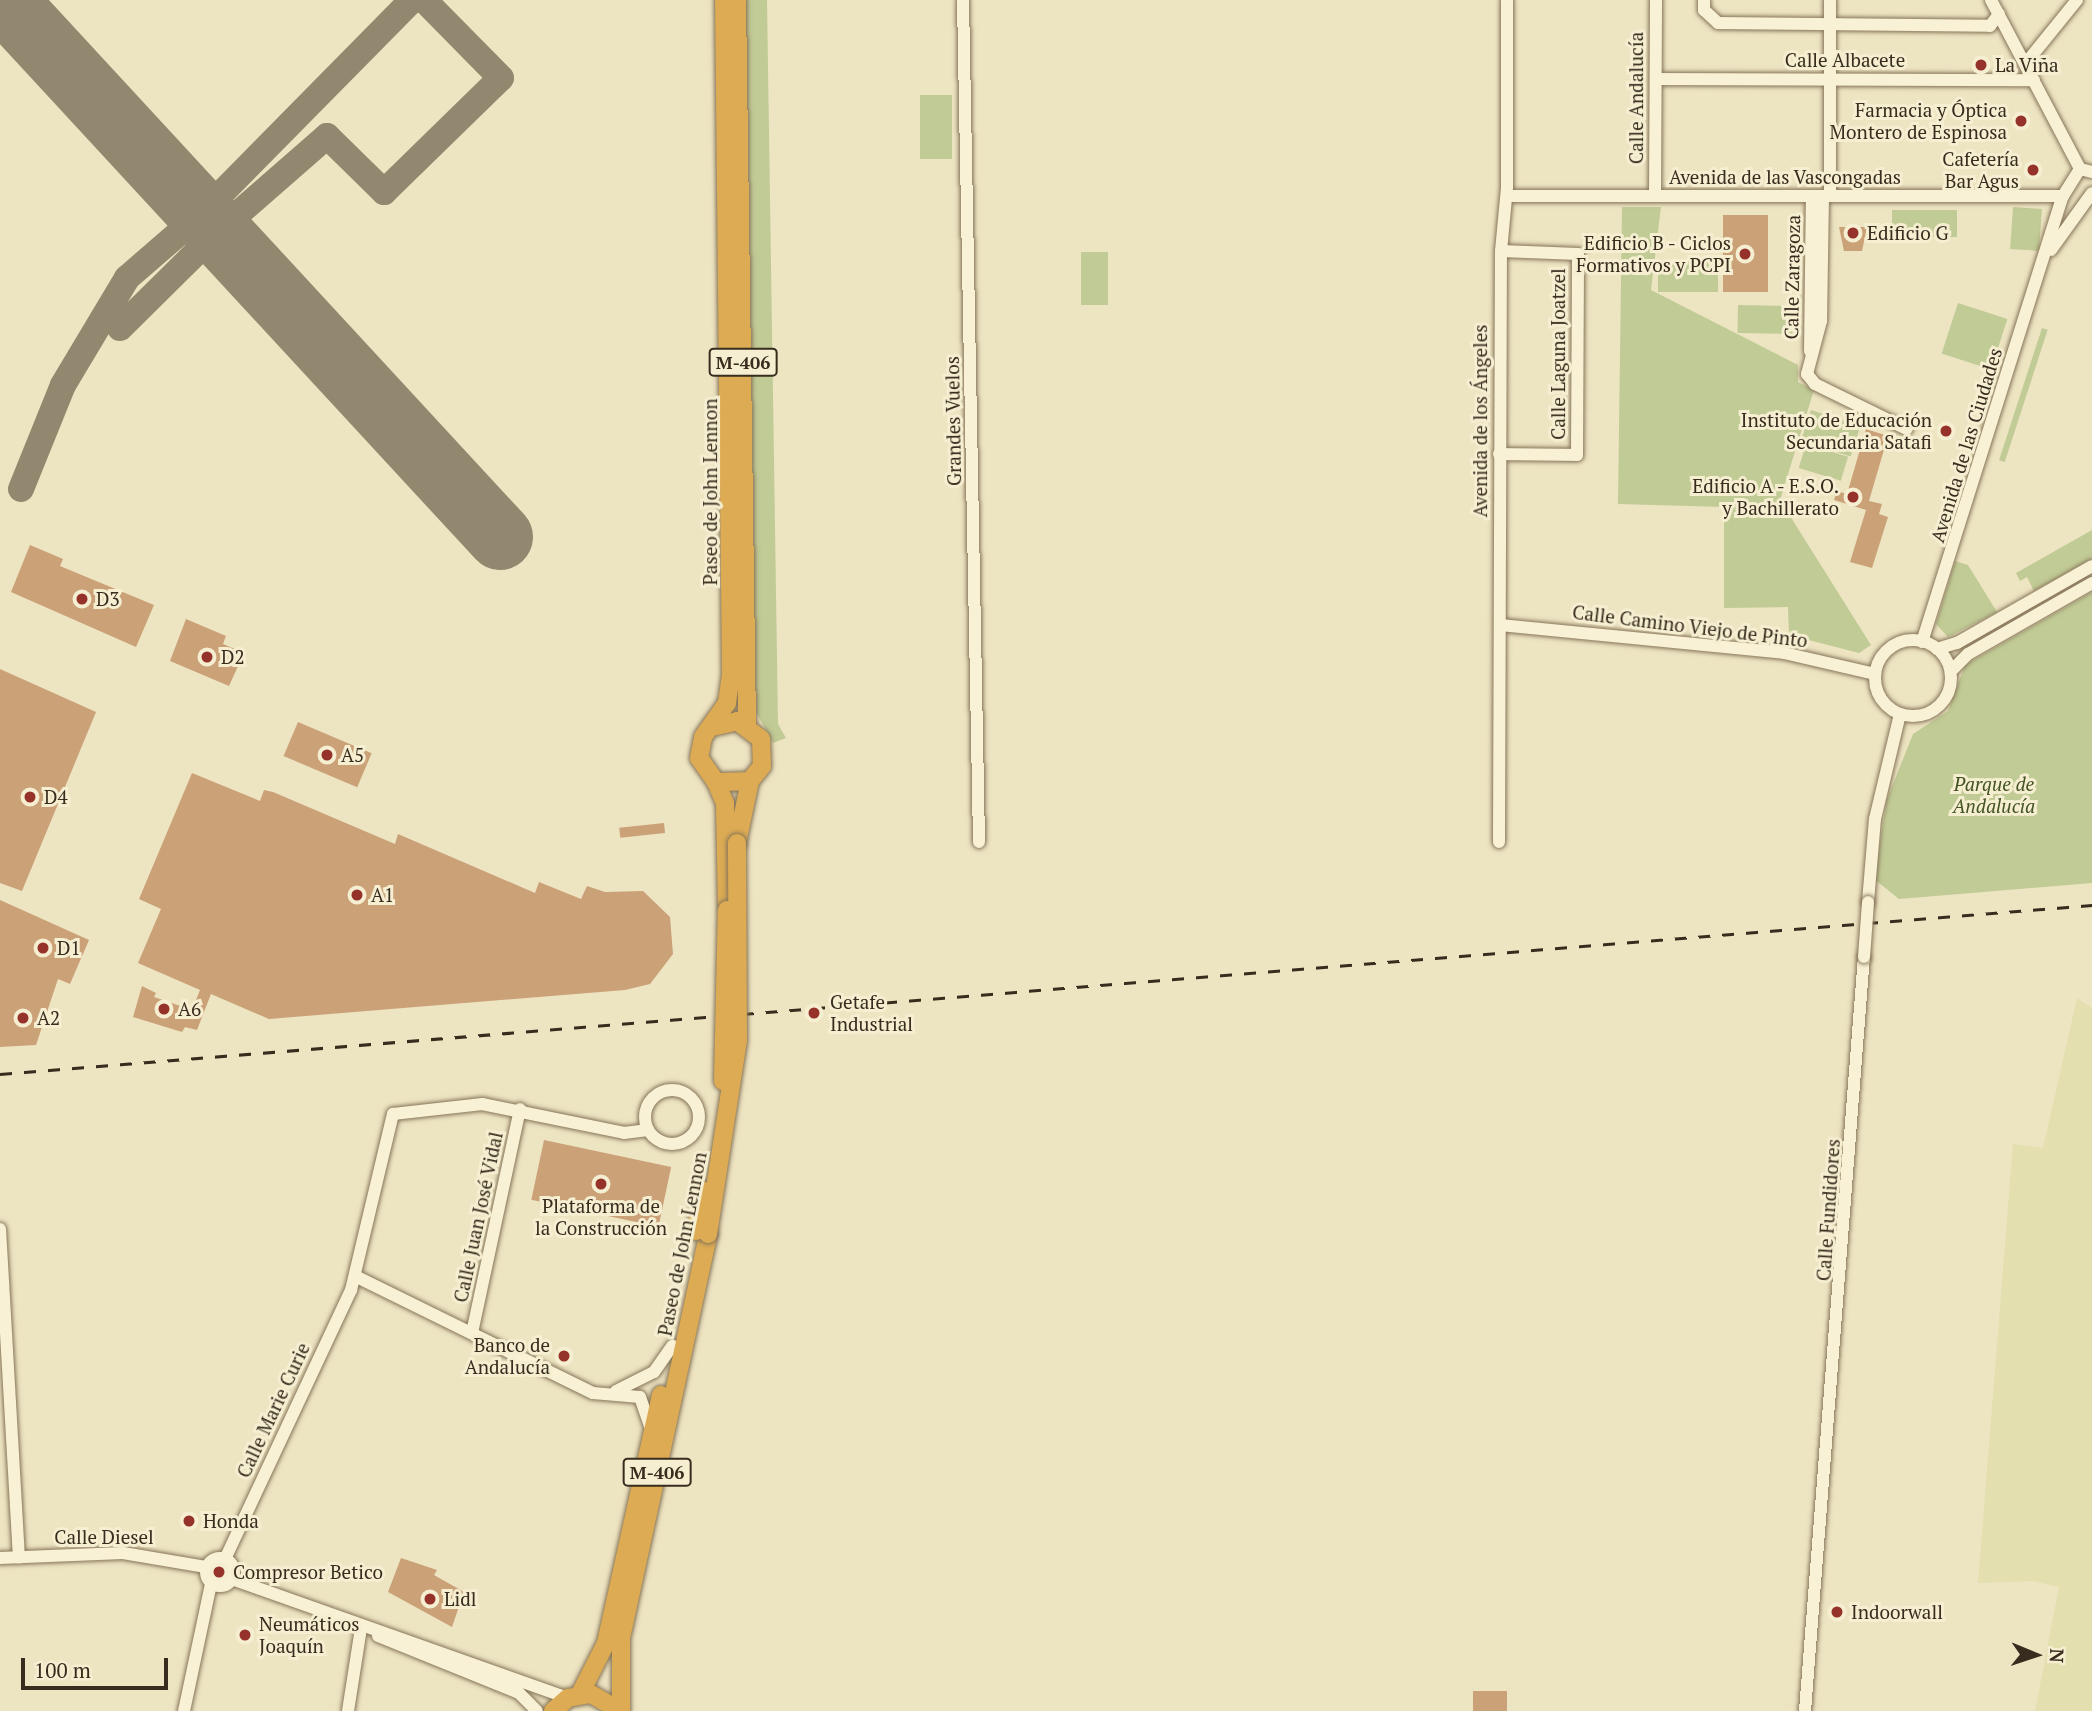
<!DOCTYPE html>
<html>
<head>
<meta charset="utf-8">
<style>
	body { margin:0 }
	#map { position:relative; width:2092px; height:1711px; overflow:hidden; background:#ede4c2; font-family:"PT Serif",serif }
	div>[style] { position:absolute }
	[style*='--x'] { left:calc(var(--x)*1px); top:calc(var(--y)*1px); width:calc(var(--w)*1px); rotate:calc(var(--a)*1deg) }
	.farmland>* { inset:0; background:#e3dfaf }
	.green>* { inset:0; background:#c1cb96; transform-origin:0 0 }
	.taxiway>* { height:26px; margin:-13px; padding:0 13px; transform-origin:13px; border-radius:13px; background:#928870 }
	.runway>* { height:66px; margin:-33px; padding:0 33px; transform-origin:33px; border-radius:33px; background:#928870 }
	.building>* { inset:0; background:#cba178; transform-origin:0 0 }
	.roads { filter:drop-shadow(0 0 2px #877559) drop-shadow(0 0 2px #877559) }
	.minor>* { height:12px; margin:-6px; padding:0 6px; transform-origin:6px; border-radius:6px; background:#f8f1d5 }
	.minor>.ring { margin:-6px; padding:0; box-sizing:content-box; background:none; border:12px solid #f8f1d5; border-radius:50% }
	.highway>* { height:18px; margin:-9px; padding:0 9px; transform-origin:9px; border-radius:9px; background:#dcab53 }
	.rail>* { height:2.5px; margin-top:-1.25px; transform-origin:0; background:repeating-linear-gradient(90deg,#372c1d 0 12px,transparent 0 24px) }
	.bridges { filter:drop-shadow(0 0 2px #877559) drop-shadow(0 0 2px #877559) }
	.minor-bridge>* { height:12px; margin:-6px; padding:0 6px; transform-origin:6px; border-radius:6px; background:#f8f1d5 }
	.highway-bridge>* { height:18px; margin:-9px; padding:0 9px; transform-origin:9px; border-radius:9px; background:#dcab53 }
	.dots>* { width:19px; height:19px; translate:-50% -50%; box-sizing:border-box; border:4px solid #f5eed1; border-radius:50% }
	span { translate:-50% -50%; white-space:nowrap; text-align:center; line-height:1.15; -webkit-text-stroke:6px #f5eed1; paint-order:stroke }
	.shield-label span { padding:2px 5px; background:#f5eed1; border:2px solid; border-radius:5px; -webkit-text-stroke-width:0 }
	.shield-label { font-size:18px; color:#372c1d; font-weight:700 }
	.street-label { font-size:19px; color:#372c1d }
	.poi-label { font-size:19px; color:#372c1d }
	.left { translate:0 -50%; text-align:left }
	.right { translate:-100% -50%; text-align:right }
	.park-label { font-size:19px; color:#435324; font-style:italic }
	.north { position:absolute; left:2001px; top:1620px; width:70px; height:70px; -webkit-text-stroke:5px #f5eed1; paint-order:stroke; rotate:92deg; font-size:19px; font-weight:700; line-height:28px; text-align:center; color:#372c1d }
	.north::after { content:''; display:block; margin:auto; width:24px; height:32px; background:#372c1d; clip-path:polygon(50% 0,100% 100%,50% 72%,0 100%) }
	.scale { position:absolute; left:21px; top:1658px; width:147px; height:32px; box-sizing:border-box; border:4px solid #372c1d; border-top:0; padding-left:9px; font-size:21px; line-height:24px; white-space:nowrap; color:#372c1d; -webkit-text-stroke:5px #f5eed1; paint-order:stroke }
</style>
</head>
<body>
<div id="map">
	<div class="farmland">
		<i style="clip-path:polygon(2077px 998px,2092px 1008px,2092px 1711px,2035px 1711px,2059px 1587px,2033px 1581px,1978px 1583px,2013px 1144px,2043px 1148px)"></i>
	</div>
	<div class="green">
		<i style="clip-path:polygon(744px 0,767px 0,778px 724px,786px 738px,773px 743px,752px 705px)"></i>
		<i style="left:920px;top:95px;width:32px;height:64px"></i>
		<i style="clip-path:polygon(1622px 207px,1661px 207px,1651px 290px,1798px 365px,1798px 382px,1814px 390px,1780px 500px,1871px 645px,1859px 653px,1789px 635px,1788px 607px,1724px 608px,1724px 507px,1618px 504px)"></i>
		<i style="left:2013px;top:207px;width:29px;height:42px;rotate:4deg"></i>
		<i style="left:1892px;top:210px;width:65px;height:27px"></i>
		<i style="left:1081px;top:252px;width:27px;height:53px"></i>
		<i style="left:1658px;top:260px;width:60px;height:32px"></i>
		<i style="left:1958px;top:303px;width:52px;height:53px;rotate:18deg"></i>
		<i style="left:1738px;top:305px;width:55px;height:28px;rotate:1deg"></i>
		<i style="left:2042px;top:328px;width:6px;height:139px;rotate:18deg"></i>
		<i style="left:1811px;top:410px;width:52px;height:32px;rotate:18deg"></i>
		<i style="left:1806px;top:444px;width:44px;height:25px;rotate:17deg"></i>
		<i style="clip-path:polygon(2092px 530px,2092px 559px,2034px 591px,2027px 577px,2020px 581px,2016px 573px)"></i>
		<i style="clip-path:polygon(1955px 561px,1968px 565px,1997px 612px,1948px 637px,1936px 624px)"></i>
		<i style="clip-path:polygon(2092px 592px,2092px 883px,1899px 899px,1874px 879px,1887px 799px,1913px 734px,1948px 711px,1965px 665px)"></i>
	</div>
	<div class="taxiway">
		<i style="--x:412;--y:0;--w:301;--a:134.6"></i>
		<i style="--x:201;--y:214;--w:24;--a:48"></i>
		<i style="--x:217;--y:232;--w:146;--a:-41.1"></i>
		<i style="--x:327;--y:136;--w:80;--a:44.5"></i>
		<i style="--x:384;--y:192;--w:163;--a:-44.3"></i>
		<i style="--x:501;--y:78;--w:110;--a:-134.6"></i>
		<i style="--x:120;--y:328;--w:136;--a:-44.7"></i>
		<i style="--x:21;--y:489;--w:112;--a:-68"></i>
		<i style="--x:63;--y:385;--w:125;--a:-59.1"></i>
		<i style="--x:127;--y:278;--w:98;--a:-40.9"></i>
	</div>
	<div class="runway">
		<i style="--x:4;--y:0;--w:731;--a:47.27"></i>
	</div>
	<div class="building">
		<i style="left:1723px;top:215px;width:45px;height:77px"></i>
		<i style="clip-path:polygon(1839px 227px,1867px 227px,1862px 251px,1844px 251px)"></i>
		<i style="clip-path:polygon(1866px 429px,1888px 436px,1869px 501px,1882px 504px,1879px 514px,1888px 517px,1872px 568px,1850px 562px,1866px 510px,1834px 500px,1837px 491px,1847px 494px)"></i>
		<i style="clip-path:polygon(30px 545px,63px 559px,60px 566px,154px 605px,136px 647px,11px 592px)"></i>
		<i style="clip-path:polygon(186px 619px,226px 636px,223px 644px,244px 653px,229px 686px,170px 661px)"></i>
		<i style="clip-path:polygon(0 669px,96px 712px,22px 891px,0 883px)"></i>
		<i style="left:298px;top:722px;width:80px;height:37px;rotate:23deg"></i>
		<i style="clip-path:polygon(192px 773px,260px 801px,264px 790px,273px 792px,395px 844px,398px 834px,535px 893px,539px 882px,581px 899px,587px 886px,605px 892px,643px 891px,670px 917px,673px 954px,650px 984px,625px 990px,269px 1019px,211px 994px,197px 1030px,185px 1027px,182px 1032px,133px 1017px,142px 986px,156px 993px,154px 997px,192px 1010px,200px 990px,138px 963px,161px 909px,139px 899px)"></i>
		<i style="left:664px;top:823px;width:10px;height:45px;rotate:84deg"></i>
		<i style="clip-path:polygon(0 900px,89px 940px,70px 984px,58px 979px,36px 1045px,0 1047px)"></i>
		<i style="left:544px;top:1140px;width:130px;height:61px;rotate:12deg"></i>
		<i style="clip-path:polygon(401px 1558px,437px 1570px,434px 1575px,464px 1592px,452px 1627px,388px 1592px)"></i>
		<i style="left:1473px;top:1691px;width:34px;height:20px"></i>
	</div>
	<div class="roads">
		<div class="minor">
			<i style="--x:963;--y:0;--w:842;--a:88.91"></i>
			<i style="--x:1704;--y:0;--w:10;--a:90"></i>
			<i style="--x:1704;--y:10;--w:19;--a:43"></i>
			<i style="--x:1718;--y:23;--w:272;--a:0.6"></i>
			<i style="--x:1990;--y:26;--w:15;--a:-53"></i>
			<i style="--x:1991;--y:0;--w:191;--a:62.2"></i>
			<i style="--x:2026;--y:63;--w:81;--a:-51"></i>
			<i style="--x:1656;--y:79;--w:378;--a:0.2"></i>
			<i style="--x:1507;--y:196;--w:556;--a:0"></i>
			<i style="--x:1655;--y:196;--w:196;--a:-89.7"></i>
			<i style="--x:1823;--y:196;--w:125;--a:90.9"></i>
			<i style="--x:1821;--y:321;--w:55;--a:104.8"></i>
			<i style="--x:1807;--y:374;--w:13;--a:51"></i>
			<i style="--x:1815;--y:384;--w:102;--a:26.1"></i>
			<i style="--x:1830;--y:196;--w:196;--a:-90"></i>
			<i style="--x:2051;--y:250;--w:70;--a:-54.3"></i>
			<i style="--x:1810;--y:351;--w:155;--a:-89.3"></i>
			<i style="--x:1499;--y:454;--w:78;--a:0.7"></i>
			<i style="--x:1577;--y:455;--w:201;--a:-89.7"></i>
			<i style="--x:1578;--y:254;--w:77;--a:-177.8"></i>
			<i style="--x:1500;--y:625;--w:285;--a:5.6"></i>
			<i style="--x:1784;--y:653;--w:93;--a:13"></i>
			<i class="ring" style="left:1875px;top:640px;width:64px;height:64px"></i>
			<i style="--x:1922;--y:642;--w:468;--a:-72.5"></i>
			<i style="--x:2063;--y:196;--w:32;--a:-58"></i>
			<i style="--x:2080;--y:169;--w:12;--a:14"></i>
			<i style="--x:1937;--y:649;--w:21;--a:-17"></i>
			<i style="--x:1957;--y:643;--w:155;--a:-29.7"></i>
			<i style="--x:1951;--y:671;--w:24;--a:-45"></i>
			<i style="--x:1968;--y:654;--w:143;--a:-29.8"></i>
			<i style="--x:1499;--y:842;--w:591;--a:-89.81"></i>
			<i style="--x:1501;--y:251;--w:64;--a:-84.6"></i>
			<i style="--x:1507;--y:187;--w:187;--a:-90"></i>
			<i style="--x:1868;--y:902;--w:83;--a:-85.2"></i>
			<i style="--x:1875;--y:819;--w:108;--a:-76.6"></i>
			<i class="ring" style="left:645px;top:1090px;width:42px;height:42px"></i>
			<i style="--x:0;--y:1229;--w:329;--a:86.7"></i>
			<i style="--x:355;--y:1276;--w:265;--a:26.2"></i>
			<i style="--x:593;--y:1393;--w:47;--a:4.9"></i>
			<i style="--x:640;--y:1397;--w:31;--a:71"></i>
			<i style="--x:472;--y:1333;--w:229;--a:-77.9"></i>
			<i style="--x:616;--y:1391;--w:42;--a:-26.6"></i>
			<i style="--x:654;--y:1372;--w:32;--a:-55"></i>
			<i class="ring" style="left:206px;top:1558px;width:16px;height:16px"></i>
			<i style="--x:0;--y:1558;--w:123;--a:-2.3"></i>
			<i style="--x:123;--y:1553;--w:84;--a:9.6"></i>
			<i style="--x:225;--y:1559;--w:297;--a:-64.9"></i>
			<i style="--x:351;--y:1290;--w:181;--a:-76.6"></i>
			<i style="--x:393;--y:1114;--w:90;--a:-6.4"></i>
			<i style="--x:482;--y:1104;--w:145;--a:11.5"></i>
			<i style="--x:624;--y:1133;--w:24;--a:-7"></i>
			<i style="--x:232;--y:1579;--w:356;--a:19.5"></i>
			<i style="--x:378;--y:1636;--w:152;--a:22"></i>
			<i style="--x:519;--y:1693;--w:25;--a:45"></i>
			<i style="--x:184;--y:1711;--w:130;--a:-78"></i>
			<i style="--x:348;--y:1711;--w:84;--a:-81.1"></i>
			<i style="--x:1805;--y:1711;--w:756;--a:-85.53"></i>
		</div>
		<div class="highway">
			<i style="--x:737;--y:0;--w:724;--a:89.21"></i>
			<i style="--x:712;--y:727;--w:26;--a:-13"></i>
			<i style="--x:737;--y:721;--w:30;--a:37"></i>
			<i style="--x:761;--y:739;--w:27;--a:88"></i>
			<i style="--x:762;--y:766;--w:19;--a:129"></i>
			<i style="--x:750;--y:781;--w:34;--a:178"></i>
			<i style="--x:716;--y:782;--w:29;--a:-125"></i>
			<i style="--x:699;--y:758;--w:21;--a:-79"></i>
			<i style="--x:703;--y:737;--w:42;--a:-54.8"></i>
			<i style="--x:727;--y:703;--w:28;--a:-82"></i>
			<i style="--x:731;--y:675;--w:675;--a:-90.59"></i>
			<i style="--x:716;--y:782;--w:23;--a:67"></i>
			<i style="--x:725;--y:803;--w:100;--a:88.9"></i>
			<i style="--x:737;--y:843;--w:63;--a:-78.2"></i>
			<i style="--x:580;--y:1694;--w:57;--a:-63"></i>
			<i style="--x:606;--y:1643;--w:254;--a:-77.5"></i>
			<i style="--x:553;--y:1711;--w:20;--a:-41"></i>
			<i style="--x:568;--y:1698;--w:23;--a:-10"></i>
			<i style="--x:591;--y:1694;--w:34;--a:30"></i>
			<i style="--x:621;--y:1711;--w:73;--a:-90"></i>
			<i style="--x:621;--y:1638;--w:413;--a:-77.8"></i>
		</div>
	</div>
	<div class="rail">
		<i style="--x:0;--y:1074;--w:2099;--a:-4.62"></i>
	</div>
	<div class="bridges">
		<div class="minor-bridge">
			<i style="--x:1864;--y:957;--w:55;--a:-85.8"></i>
		</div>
		<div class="highway-bridge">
			<i style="--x:723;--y:1081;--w:171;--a:-88.7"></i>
			<i style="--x:696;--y:1231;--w:41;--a:-80.1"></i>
			<i style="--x:708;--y:1234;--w:195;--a:-81.2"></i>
			<i style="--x:738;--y:1041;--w:198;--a:-90.3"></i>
		</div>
	</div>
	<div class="dots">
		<i style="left:1981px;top:65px;background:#95322a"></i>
		<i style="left:2021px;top:121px;background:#95322a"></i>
		<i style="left:2033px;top:170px;background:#95322a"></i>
		<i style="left:1853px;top:233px;background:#95322a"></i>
		<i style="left:1745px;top:254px;background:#95322a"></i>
		<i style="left:1946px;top:431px;background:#95322a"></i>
		<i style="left:1853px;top:497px;background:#95322a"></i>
		<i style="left:82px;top:599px;background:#95322a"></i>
		<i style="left:207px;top:657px;background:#95322a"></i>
		<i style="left:327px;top:755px;background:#95322a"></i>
		<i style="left:30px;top:797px;background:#95322a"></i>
		<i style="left:357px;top:895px;background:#95322a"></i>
		<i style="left:43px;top:948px;background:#95322a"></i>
		<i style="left:164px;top:1009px;background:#95322a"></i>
		<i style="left:814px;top:1013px;background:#95322a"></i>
		<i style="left:23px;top:1018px;background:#95322a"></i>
		<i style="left:601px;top:1184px;background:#95322a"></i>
		<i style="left:564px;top:1356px;background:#95322a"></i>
		<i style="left:189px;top:1521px;background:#95322a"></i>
		<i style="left:219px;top:1572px;background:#95322a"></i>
		<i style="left:430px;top:1599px;background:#95322a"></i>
		<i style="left:1837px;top:1612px;background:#95322a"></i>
		<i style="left:245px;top:1635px;background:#95322a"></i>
	</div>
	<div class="shield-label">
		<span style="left:743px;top:362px">M-406</span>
		<span style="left:657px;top:1472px">M-406</span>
	</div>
	<div class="street-label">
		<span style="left:1845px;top:60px">Calle Albacete</span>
		<span style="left:1636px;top:98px;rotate:-90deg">Calle Andalucía</span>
		<span style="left:1785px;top:177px">Avenida de las Vascongadas</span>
		<span style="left:1792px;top:277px;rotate:-89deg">Calle Zaragoza</span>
		<span style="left:1558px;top:354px;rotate:-90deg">Calle Laguna Joatzel</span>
		<span style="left:953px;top:421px;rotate:-91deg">Grandes Vuelos</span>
		<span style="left:1480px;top:421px;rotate:-90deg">Avenida de los Ángeles</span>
		<span style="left:1966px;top:445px;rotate:-73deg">Avenida de las Ciudades</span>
		<span style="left:710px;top:492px;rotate:-90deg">Paseo de John Lennon</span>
		<span style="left:1690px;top:626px;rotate:7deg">Calle Camino Viejo de Pinto</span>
		<span style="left:1828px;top:1210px;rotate:-86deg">Calle Fundidores</span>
		<span style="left:478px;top:1217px;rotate:-78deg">Calle Juan José Vidal</span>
		<span style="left:682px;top:1244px;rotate:-79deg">Paseo de John Lennon</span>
		<span style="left:273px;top:1410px;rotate:-65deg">Calle Marie Curie</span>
		<span style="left:104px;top:1537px">Calle Diesel</span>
	</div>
	<div class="poi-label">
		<span class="left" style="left:1995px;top:65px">La Viña</span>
		<span class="right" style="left:2007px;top:121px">Farmacia y Óptica<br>Montero de Espinosa</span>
		<span class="right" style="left:2019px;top:170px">Cafetería<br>Bar Agus</span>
		<span class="left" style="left:1867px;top:233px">Edificio G</span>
		<span class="right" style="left:1731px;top:254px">Edificio B - Ciclos<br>Formativos y PCPI</span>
		<span class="right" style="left:1932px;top:431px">Instituto de Educación<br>Secundaria Satafi</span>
		<span class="right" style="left:1839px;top:497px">Edificio A - E.S.O.<br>y Bachillerato</span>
		<span class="left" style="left:96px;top:599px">D3</span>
		<span class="left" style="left:221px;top:657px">D2</span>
		<span class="left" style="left:341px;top:755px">A5</span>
		<span class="left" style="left:44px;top:797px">D4</span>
		<span class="left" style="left:371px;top:895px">A1</span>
		<span class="left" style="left:57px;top:948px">D1</span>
		<span class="left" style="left:830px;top:1013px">Getafe<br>Industrial</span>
		<span class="left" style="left:178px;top:1009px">A6</span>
		<span class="left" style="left:37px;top:1018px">A2</span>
		<span style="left:601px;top:1217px">Plataforma de<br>la Construcción</span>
		<span class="right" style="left:550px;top:1356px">Banco de<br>Andalucía</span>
		<span class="left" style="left:203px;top:1521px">Honda</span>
		<span class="left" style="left:233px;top:1572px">Compresor Betico</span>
		<span class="left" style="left:444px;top:1599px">Lidl</span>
		<span class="left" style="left:1851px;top:1612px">Indoorwall</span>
		<span class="left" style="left:259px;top:1635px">Neumáticos<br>Joaquín</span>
	</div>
	<div class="park-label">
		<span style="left:1994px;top:795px">Parque de<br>Andalucía</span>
	</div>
	<div class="north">N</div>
	<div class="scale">100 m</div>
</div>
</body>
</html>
